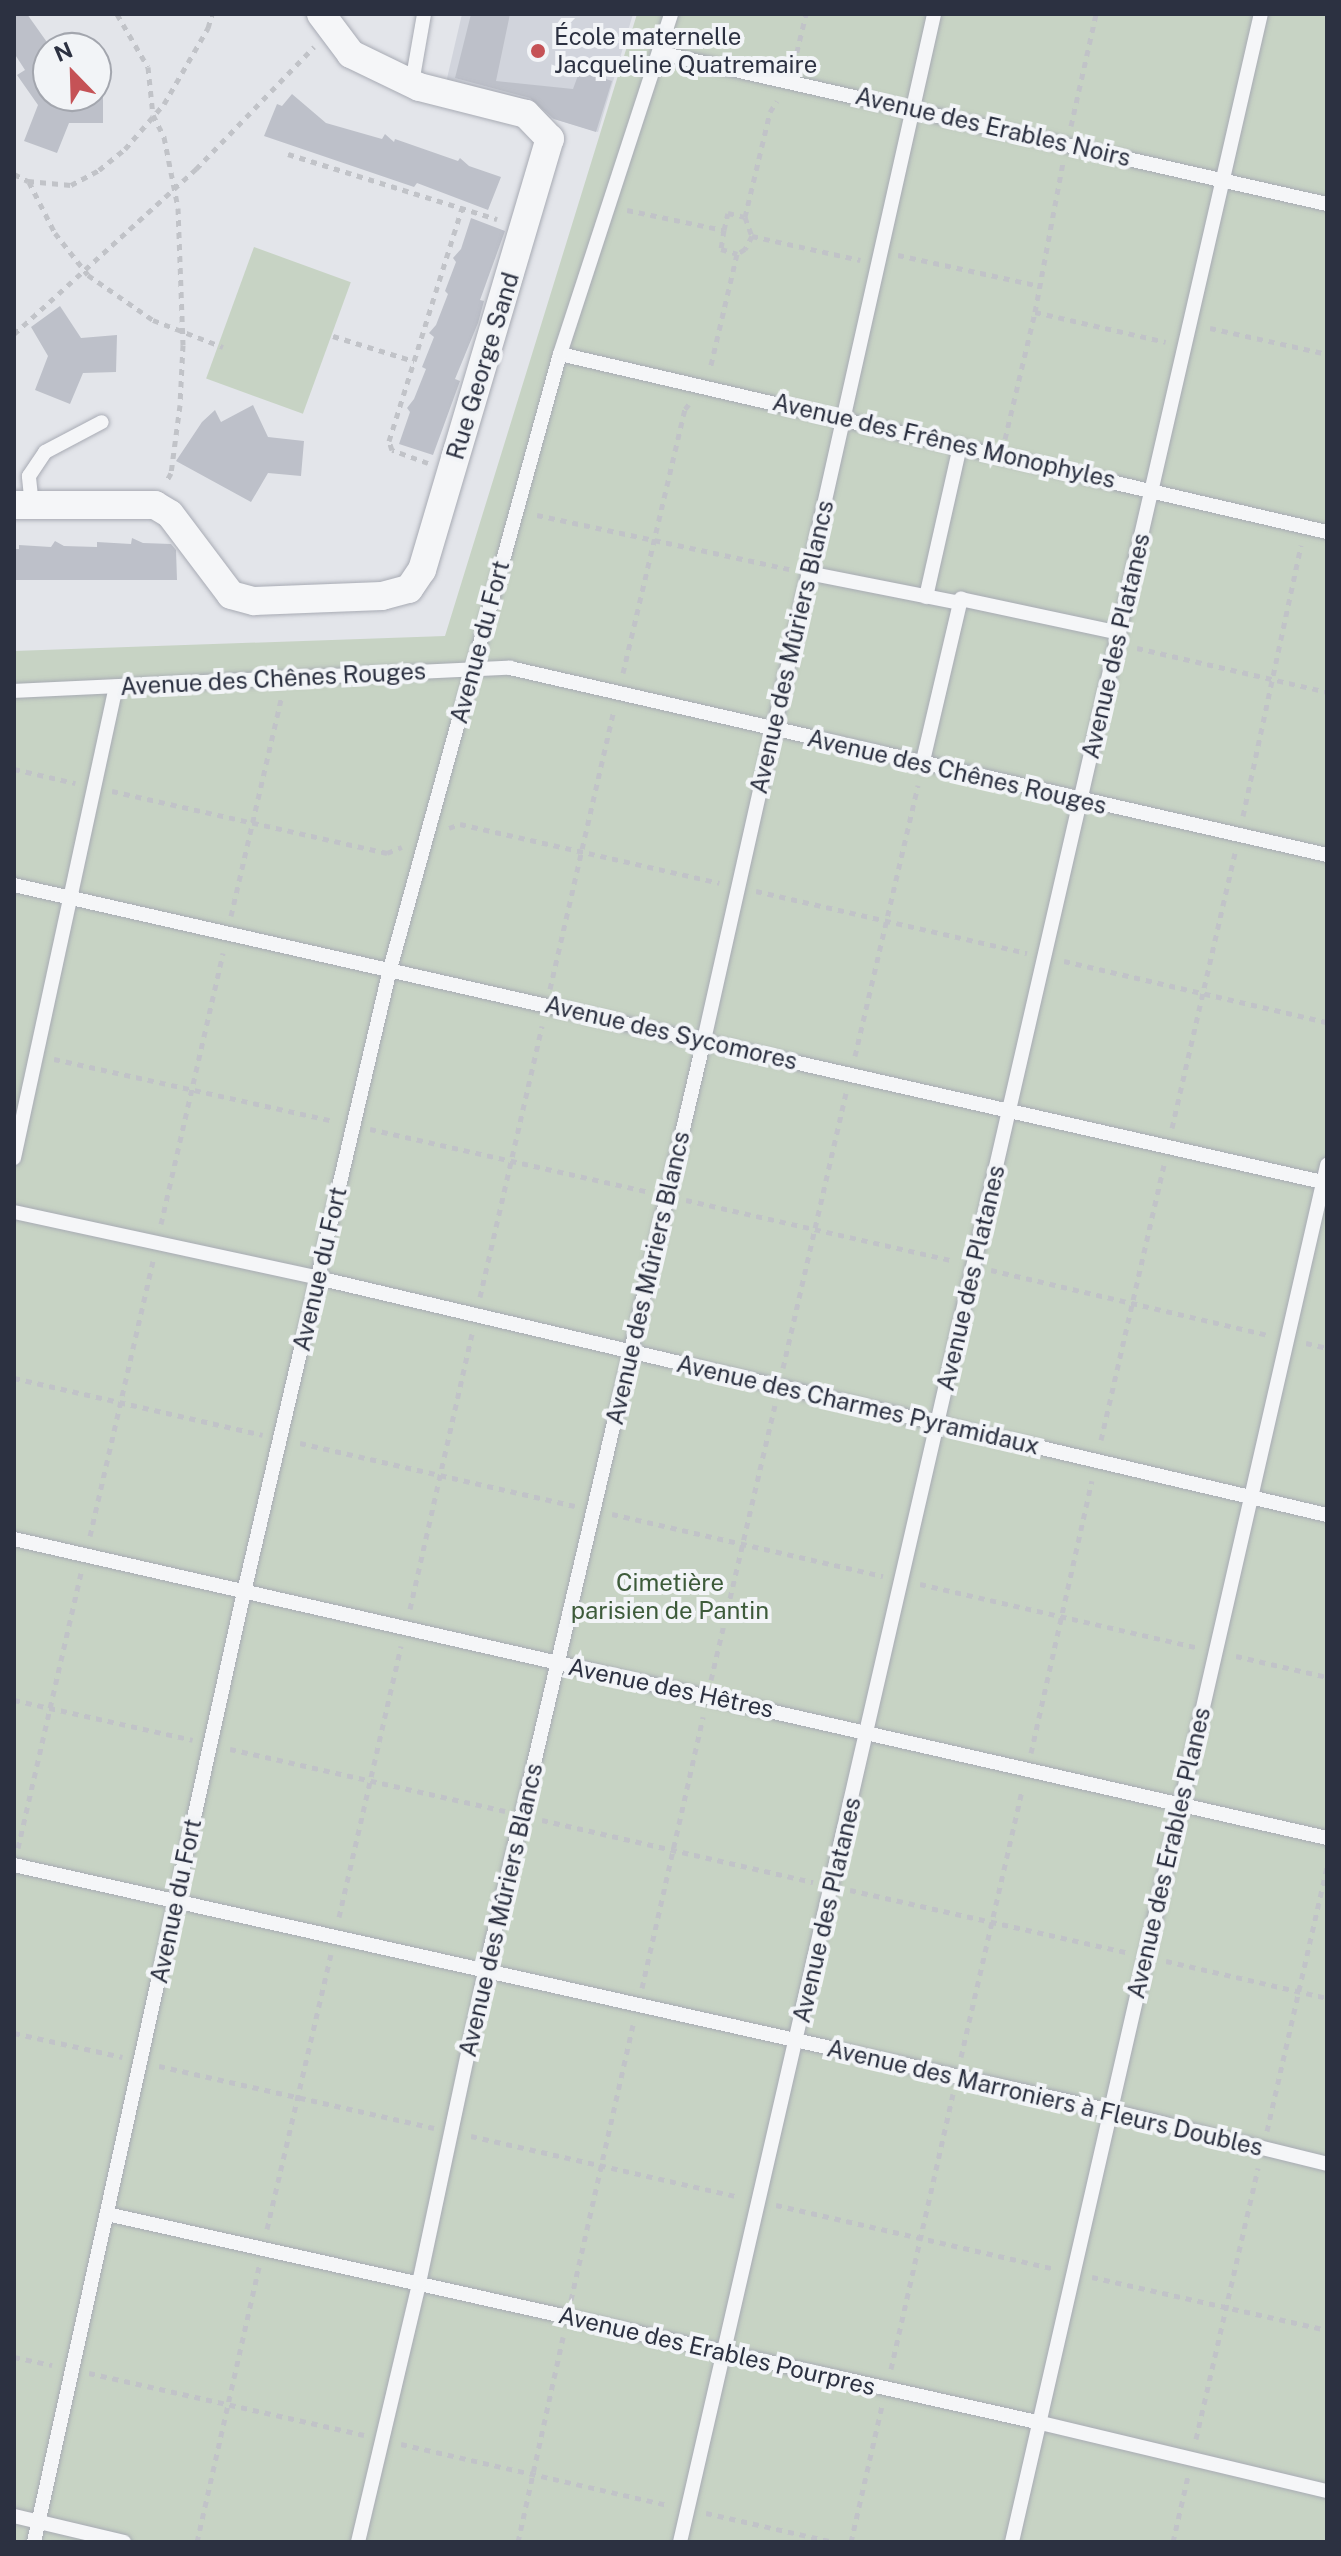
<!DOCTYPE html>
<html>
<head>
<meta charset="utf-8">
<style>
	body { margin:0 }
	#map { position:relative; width:1341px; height:2556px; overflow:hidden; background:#e3e5ea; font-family:"Public Sans",sans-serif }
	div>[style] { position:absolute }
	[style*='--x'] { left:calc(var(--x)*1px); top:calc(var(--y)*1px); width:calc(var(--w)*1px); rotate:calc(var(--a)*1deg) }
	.built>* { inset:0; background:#d1d4dc }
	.green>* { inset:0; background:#c7d3c4; transform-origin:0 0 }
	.building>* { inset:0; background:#bdc0c9 }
	.path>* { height:5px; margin-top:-2.5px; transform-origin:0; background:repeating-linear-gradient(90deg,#c1c3c8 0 6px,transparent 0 12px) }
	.roads { filter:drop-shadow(0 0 2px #a8abb4) drop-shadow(0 0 2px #a8abb4) }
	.lane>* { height:14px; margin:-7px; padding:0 7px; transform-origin:7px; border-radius:7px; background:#f5f6f8 }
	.street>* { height:28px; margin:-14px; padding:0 14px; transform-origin:14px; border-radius:14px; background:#f5f6f8 }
	.dots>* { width:22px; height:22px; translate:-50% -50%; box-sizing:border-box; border:4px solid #f2f4f7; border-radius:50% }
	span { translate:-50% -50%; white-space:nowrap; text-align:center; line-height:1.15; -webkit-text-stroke:8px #f2f4f7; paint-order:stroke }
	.poi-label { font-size:24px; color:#2c3141 }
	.left { translate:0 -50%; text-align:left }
	.street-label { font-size:24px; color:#2c3141 }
	.park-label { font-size:24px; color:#3d5b3a }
	.frame { position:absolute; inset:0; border:16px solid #2c3141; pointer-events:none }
	.north { position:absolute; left:32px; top:32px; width:80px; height:80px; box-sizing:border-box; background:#f2f4f7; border:2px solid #a3a6ae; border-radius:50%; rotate:337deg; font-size:22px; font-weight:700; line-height:32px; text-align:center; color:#2c3141 }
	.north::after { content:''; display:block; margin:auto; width:28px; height:36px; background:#c55256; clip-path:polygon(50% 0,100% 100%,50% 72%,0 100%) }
</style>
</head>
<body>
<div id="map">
	<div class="built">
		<i style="clip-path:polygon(462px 14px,633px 14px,598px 132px,445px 87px)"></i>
	</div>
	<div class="green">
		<i style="clip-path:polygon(637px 14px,1327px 14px,1327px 2542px,14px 2542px,14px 651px,445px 636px)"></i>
		<i style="left:254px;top:247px;width:103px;height:140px;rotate:20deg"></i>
	</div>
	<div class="building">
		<i style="clip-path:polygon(14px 14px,27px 14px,49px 45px,40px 51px,44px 57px,48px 54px,48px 96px,103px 96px,103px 123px,69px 123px,57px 153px,24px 141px,38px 105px,17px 75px,25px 70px,14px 53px)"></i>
		<i style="clip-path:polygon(471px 14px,510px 14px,496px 81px,573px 89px,580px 70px,612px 81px,596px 132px,554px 119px,530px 98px,455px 78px)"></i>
		<i style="clip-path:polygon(292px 94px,326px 123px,382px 139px,385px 134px,394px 142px,395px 139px,458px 161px,460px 158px,469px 166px,501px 177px,488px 210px,417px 183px,414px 187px,264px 136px,277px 104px,282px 106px)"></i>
		<i style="clip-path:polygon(471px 218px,505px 231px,480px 300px,484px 301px,478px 323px,455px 379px,460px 381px,433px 455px,399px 444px,410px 412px,407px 408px,414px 399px,426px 369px,422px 367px,434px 337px,429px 333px,436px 325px,448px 294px,445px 291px,456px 262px,453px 258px,461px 249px)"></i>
		<i style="clip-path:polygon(60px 306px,81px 338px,117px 335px,116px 372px,83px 373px,70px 404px,35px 390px,48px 356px,31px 327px)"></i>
		<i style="clip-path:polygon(253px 405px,268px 437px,304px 441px,301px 476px,268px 473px,251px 502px,176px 461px,202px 422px,215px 410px,221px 422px)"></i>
		<i style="clip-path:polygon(132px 538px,143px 543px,171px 544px,176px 550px,177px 580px,14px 580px,14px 549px,19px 549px,19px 545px,51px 547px,55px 541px,64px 546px,97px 547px,97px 542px,131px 544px)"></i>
	</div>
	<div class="path">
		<i style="--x:117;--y:14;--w:61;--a:59.7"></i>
		<i style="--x:148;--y:67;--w:48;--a:84.1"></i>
		<i style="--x:153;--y:115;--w:25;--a:63"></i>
		<i style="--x:164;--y:137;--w:72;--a:78.8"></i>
		<i style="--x:178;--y:208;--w:137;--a:87.9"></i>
		<i style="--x:183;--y:345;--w:60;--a:92.9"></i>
		<i style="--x:180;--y:405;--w:69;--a:97.5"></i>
		<i style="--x:171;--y:473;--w:10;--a:119"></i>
		<i style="--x:794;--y:64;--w:51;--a:-76.5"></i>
		<i style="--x:1071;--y:126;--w:115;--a:-77.4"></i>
		<i style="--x:288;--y:154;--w:219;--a:17.3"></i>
		<i style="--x:14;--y:174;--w:16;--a:27"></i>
		<i style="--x:28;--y:181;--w:43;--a:5.3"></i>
		<i style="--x:71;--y:185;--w:32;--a:-28"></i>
		<i style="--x:99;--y:170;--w:33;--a:-39"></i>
		<i style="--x:125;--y:149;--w:60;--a:-49.1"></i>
		<i style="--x:164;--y:104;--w:88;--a:-59.9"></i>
		<i style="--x:208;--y:28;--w:15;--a:-74"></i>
		<i style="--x:29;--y:182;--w:57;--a:63"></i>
		<i style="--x:55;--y:233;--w:53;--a:51.8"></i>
		<i style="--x:88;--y:275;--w:79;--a:34.7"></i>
		<i style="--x:153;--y:320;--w:75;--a:21.1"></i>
		<i style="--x:627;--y:210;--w:99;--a:11.7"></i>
		<i style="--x:724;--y:230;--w:17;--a:-77"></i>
		<i style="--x:728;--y:213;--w:17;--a:13"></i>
		<i style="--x:745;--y:217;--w:20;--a:70"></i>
		<i style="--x:752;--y:236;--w:15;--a:118"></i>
		<i style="--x:745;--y:249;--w:9;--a:148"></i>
		<i style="--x:737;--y:254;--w:118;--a:103.2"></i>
		<i style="--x:745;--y:217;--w:108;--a:-76.6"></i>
		<i style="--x:770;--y:112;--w:13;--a:-58"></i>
		<i style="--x:724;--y:230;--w:19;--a:99"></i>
		<i style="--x:721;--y:249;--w:17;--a:17"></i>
		<i style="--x:752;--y:236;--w:111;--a:12.5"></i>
		<i style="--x:898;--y:255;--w:145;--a:12.3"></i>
		<i style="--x:1035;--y:312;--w:134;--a:12.9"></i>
		<i style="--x:1210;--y:328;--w:120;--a:12.5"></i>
		<i style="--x:14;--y:334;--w:246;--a:-42.2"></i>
		<i style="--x:196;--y:169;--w:170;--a:-46"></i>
		<i style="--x:333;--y:336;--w:85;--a:17.2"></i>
		<i style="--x:1005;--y:439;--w:130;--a:-76.7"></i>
		<i style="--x:1035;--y:312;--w:152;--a:-79.4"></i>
		<i style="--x:428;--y:463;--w:38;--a:-160"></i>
		<i style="--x:392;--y:450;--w:9;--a:-108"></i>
		<i style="--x:389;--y:441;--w:244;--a:-72.6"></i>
		<i style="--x:537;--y:515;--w:258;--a:12.1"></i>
		<i style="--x:1137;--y:648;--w:195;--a:13"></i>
		<i style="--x:623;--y:673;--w:271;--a:-76.8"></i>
		<i style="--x:685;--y:409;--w:6;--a:-51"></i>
		<i style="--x:14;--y:769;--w:63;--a:12.9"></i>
		<i style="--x:112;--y:791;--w:282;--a:12.7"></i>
		<i style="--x:387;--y:853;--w:16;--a:-22"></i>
		<i style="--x:1243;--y:816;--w:277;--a:-77.9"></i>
		<i style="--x:449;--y:828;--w:12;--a:-20"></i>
		<i style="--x:460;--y:824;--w:266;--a:12.8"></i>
		<i style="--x:756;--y:891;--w:278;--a:12.9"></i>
		<i style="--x:231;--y:916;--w:223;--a:-77"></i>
		<i style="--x:1064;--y:961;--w:270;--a:13.1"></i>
		<i style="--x:550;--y:989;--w:286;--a:-77.1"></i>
		<i style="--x:855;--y:1056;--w:278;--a:-76.9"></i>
		<i style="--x:54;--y:1059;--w:286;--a:12.5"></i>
		<i style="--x:1172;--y:1128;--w:282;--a:-77.1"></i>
		<i style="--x:370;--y:1129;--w:286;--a:12.7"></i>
		<i style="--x:686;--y:1200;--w:275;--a:12.8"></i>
		<i style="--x:161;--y:1224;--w:278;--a:-77.1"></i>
		<i style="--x:991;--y:1270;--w:285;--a:13.2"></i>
		<i style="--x:480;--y:1297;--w:278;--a:-77.1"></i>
		<i style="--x:1306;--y:1343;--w:22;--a:13"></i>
		<i style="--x:783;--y:1368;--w:282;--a:-77.1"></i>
		<i style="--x:14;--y:1378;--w:255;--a:12.9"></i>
		<i style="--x:1101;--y:1440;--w:282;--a:-77.1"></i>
		<i style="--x:300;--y:1443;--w:282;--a:12.9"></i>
		<i style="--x:612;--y:1514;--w:278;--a:12.9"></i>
		<i style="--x:90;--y:1536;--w:282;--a:-77.1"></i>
		<i style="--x:920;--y:1584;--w:286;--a:12.9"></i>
		<i style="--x:410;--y:1609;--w:282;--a:-77.3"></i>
		<i style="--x:1236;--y:1656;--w:93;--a:13"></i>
		<i style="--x:711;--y:1680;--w:282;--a:-76.9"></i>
		<i style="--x:14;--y:1700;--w:183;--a:12.6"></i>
		<i style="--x:230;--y:1749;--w:282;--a:12.7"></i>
		<i style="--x:1031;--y:1753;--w:279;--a:-77.4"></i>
		<i style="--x:542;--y:1820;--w:278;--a:12.9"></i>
		<i style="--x:18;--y:1848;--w:282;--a:-77.1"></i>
		<i style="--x:850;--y:1890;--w:286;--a:12.7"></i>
		<i style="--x:339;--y:1917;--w:278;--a:-77.1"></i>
		<i style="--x:1166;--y:1961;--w:165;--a:12.9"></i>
		<i style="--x:642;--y:1988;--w:278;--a:-77.3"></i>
		<i style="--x:14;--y:2033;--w:111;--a:12.5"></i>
		<i style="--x:961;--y:2057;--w:274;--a:-77.1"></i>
		<i style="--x:159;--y:2066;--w:282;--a:12.7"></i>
		<i style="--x:1267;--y:2131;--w:271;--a:-77.2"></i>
		<i style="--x:471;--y:2136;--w:275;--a:12.8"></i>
		<i style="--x:776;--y:2205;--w:286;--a:12.9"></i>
		<i style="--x:267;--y:2229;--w:282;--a:-76.9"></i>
		<i style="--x:1092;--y:2277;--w:241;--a:12.7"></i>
		<i style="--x:571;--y:2300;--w:282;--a:-77.3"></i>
		<i style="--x:14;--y:2357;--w:39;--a:12"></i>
		<i style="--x:891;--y:2369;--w:282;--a:-77.3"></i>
		<i style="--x:89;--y:2373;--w:282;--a:12.7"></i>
		<i style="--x:1196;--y:2439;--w:278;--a:-77.1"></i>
		<i style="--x:401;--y:2444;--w:274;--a:12.9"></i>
		<i style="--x:706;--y:2513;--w:131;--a:12.8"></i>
		<i style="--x:197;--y:2542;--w:283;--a:-77.3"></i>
		<i style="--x:518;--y:2542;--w:210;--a:-77.6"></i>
		<i style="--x:851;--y:2542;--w:139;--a:-77.2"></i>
		<i style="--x:1173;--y:2542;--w:68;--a:-77.2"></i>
	</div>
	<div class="roads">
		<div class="lane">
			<i style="--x:660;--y:53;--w:684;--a:12.76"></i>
			<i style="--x:412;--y:83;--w:70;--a:-80.1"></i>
			<i style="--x:560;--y:354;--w:787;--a:13.07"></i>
			<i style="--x:32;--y:506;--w:30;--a:-96"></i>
			<i style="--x:29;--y:476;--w:29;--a:-56"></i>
			<i style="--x:45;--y:452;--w:64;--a:-27.8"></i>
			<i style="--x:808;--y:573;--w:155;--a:11.2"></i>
			<i style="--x:926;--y:597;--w:155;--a:-77.3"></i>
			<i style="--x:14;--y:691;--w:497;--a:-2.7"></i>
			<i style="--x:510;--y:668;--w:838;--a:12.89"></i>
			<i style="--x:922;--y:765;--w:171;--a:-76.8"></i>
			<i style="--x:961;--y:599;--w:162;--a:12.1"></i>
			<i style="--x:14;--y:885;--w:1346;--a:12.79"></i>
			<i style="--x:14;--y:1158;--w:482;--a:-77.8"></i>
			<i style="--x:14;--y:1212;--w:311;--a:12.2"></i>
			<i style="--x:318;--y:1278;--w:1036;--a:13.22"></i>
			<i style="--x:14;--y:1539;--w:1347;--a:12.83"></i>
			<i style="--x:14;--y:1865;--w:1125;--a:12.63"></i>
			<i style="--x:1112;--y:2111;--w:221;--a:13.8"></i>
			<i style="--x:107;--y:2214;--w:957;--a:12.61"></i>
			<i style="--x:1041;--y:2423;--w:294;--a:13.4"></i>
			<i style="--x:14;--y:2516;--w:113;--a:13.3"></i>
			<i style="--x:34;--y:2542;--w:973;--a:-77.54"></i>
			<i style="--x:244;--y:1592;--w:640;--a:-76.81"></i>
			<i style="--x:390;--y:969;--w:638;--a:-74.55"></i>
			<i style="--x:560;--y:354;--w:358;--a:-71.9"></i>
			<i style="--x:358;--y:2542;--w:266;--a:-76.7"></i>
			<i style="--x:419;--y:2283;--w:318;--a:-78"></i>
			<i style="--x:485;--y:1972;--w:957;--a:-76.78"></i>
			<i style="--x:704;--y:1040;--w:1051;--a:-77.36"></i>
			<i style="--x:680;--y:2542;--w:2594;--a:-77.06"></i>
			<i style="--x:1012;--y:2542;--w:1413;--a:-77.11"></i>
		</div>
		<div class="street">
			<i style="--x:14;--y:505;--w:141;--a:0"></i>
			<i style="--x:155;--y:505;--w:17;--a:31"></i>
			<i style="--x:170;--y:514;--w:101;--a:53"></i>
			<i style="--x:231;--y:595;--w:24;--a:15"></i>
			<i style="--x:254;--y:601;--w:128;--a:-2.2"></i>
			<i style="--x:382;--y:596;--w:28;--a:-15"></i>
			<i style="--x:409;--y:589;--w:23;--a:-56"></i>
			<i style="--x:422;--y:570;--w:450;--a:-73.5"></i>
			<i style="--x:550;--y:139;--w:35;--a:-134"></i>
			<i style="--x:526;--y:114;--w:110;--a:-165.8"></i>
			<i style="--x:419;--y:87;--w:76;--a:-154.1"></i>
			<i style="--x:351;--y:54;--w:50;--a:-126.9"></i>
		</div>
	</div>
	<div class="dots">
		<i style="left:538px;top:51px;background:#c55256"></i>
	</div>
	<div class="poi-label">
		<span class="left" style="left:554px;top:51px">École maternelle<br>Jacqueline Quatremaire</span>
	</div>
	<div class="street-label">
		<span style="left:993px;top:127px;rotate:13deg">Avenue des Erables Noirs</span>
		<span style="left:483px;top:366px;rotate:-73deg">Rue George Sand</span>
		<span style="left:944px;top:441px;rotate:13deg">Avenue des Frênes Monophyles</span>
		<span style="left:480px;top:642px;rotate:-75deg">Avenue du Fort</span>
		<span style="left:1116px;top:646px;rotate:-77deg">Avenue des Platanes</span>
		<span style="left:792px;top:647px;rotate:-77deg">Avenue des Mûriers Blancs</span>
		<span style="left:273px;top:679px;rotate:-3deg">Avenue des Chênes Rouges</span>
		<span style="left:957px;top:772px;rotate:13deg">Avenue des Chênes Rouges</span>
		<span style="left:671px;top:1033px;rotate:13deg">Avenue des Sycomores</span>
		<span style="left:320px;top:1269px;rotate:-77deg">Avenue du Fort</span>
		<span style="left:648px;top:1278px;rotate:-77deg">Avenue des Mûriers Blancs</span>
		<span style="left:971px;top:1278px;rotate:-77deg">Avenue des Platanes</span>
		<span style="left:858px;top:1405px;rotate:13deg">Avenue des Charmes Pyramidaux</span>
		<span style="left:671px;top:1688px;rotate:12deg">Avenue des Hêtres</span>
		<span style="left:1169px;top:1853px;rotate:-77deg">Avenue des Erables Planes</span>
		<span style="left:176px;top:1901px;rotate:-78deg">Avenue du Fort</span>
		<span style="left:501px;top:1910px;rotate:-77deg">Avenue des Mûriers Blancs</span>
		<span style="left:827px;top:1910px;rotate:-77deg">Avenue des Platanes</span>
		<span style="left:1045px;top:2098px;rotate:13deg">Avenue des Marroniers à Fleurs Doubles</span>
		<span style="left:717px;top:2351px;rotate:13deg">Avenue des Erables Pourpres</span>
	</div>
	<div class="park-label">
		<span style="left:670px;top:1597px">Cimetière<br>parisien de Pantin</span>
	</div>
	<div class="frame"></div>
	<div class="north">N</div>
</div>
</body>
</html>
